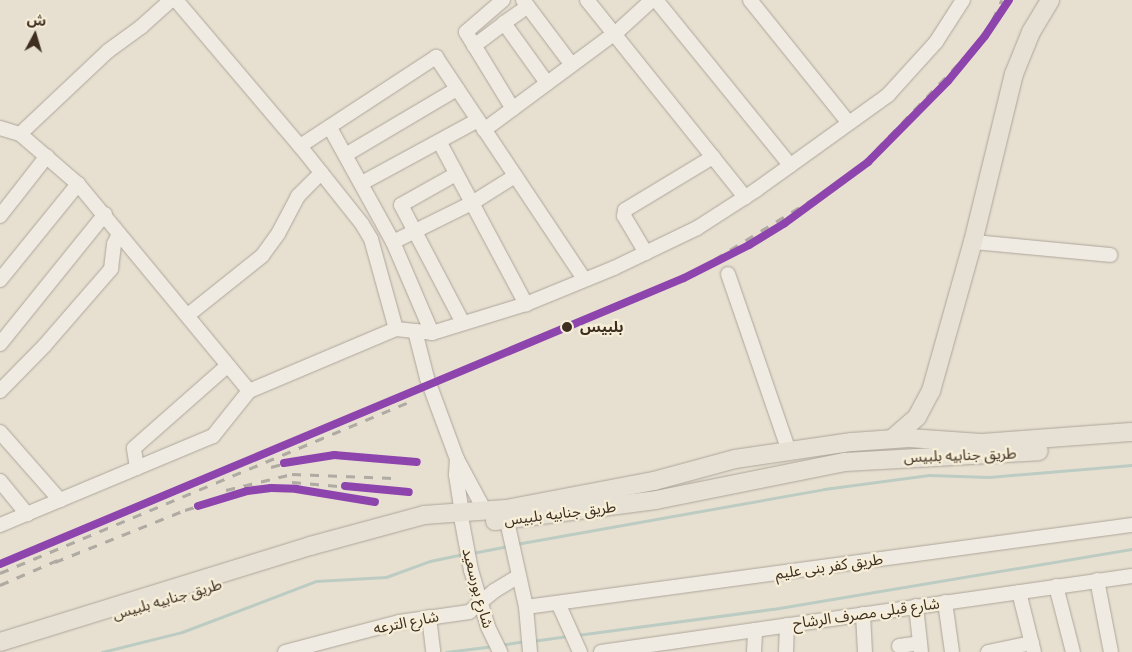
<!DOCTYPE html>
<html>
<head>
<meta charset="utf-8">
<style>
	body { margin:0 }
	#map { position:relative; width:1132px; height:652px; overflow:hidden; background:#e7e0d1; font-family:"Source Serif 4","Noto Sans Arabic",serif }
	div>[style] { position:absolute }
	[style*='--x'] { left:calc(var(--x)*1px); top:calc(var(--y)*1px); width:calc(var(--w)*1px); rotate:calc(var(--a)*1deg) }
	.stream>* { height:3px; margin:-1.5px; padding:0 1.5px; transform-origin:1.5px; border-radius:1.5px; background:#bcccc2 }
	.roads { filter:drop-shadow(0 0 1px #ada599) drop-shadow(0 0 1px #ada599) }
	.minor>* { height:14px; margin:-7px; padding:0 7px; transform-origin:7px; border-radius:7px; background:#efebe3 }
	.major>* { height:18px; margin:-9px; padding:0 9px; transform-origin:9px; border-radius:9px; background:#e6e1d4 }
	.rail>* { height:3px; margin-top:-1.5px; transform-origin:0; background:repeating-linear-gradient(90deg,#afaaa2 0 9px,transparent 0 18px) }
	.rail-1>* { height:8px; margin:-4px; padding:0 4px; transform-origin:4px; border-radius:4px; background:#8e44ad }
	.dots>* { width:14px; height:14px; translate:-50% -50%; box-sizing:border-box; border:2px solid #f7eed8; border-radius:50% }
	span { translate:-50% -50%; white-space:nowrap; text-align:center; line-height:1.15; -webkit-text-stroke:4.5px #f7eed8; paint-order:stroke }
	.stop-label { font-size:15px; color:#3d2e20; font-weight:700 }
	.left { translate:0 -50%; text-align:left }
	.street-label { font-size:15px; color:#3d2e20 }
	.north { position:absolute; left:10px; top:10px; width:50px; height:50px; -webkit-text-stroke:4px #f7eed8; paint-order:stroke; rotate:6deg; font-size:14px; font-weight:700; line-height:20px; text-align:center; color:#3d2e20 }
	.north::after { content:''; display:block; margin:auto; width:18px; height:22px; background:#3d2e20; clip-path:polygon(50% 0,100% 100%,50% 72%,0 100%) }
</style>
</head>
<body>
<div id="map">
	<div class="stream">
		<i style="--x:516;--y:544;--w:313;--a:-10.1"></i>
		<i style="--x:824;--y:489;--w:106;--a:-7.6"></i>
		<i style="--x:929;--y:475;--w:60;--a:1.9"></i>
		<i style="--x:989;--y:477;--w:144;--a:-4.8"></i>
		<i style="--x:472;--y:553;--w:37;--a:-11"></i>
		<i style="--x:577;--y:635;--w:198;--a:-7.6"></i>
		<i style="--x:773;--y:609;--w:364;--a:-9.5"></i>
		<i style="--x:532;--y:641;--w:36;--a:-8"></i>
		<i style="--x:500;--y:645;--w:26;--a:-9"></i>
		<i style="--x:102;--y:652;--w:82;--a:-14"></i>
		<i style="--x:182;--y:632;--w:143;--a:-20.8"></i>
		<i style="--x:316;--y:581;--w:70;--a:-3.3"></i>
		<i style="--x:386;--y:577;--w:47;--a:-20"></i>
		<i style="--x:430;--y:561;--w:35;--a:-12"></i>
		<i style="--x:446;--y:652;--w:48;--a:-7.1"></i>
	</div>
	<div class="roads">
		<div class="minor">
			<i style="--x:176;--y:0;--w:192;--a:49.7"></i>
			<i style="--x:300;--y:146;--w:100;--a:51.5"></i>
			<i style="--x:362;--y:224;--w:17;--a:59"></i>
			<i style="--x:371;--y:239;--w:93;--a:74.5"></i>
			<i style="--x:503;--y:0;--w:49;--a:139.1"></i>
			<i style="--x:466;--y:32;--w:90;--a:58.6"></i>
			<i style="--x:523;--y:0;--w:81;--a:53"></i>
			<i style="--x:587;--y:0;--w:253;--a:51.3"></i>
			<i style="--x:656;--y:0;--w:213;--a:50.9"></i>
			<i style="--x:750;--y:0;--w:156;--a:51.2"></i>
			<i style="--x:504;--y:23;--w:29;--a:-35"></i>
			<i style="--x:474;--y:46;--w:38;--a:-37"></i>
			<i style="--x:504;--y:23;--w:74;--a:54.4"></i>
			<i style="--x:0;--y:128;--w:21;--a:17"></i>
			<i style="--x:20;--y:134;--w:77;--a:40.8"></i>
			<i style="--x:78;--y:184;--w:268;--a:50.4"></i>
			<i style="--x:249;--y:391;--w:58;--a:128.7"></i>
			<i style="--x:213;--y:436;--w:231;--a:157.3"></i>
			<i style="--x:484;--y:130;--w:167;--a:-36.5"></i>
			<i style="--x:618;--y:31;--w:46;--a:-42.4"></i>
			<i style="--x:20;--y:134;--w:121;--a:-43.3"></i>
			<i style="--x:108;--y:51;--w:41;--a:-36"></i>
			<i style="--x:141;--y:27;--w:40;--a:-42"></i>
			<i style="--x:440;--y:143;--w:183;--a:61.9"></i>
			<i style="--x:300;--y:146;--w:163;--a:-33.2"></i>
			<i style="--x:436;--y:57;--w:267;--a:56.3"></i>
			<i style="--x:347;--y:154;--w:128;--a:-30.6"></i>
			<i style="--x:456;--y:174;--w:63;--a:150.6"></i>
			<i style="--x:401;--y:205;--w:133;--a:62.3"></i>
			<i style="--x:362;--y:183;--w:132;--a:-28.5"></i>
			<i style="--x:0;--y:216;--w:76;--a:-51.9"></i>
			<i style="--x:393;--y:242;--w:88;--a:-26.3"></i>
			<i style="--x:472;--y:203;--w:51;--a:-32.1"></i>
			<i style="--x:973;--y:242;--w:138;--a:5.4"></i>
			<i style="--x:646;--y:253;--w:43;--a:-120.7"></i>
			<i style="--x:624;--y:216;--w:6;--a:-81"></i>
			<i style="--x:625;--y:210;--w:103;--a:-31.1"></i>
			<i style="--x:728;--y:274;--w:187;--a:71"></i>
			<i style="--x:0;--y:280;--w:124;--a:-50.9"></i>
			<i style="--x:188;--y:315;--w:95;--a:-38.6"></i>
			<i style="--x:262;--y:256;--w:27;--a:-54"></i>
			<i style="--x:278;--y:234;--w:43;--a:-62.2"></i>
			<i style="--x:298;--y:196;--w:33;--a:-45"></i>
			<i style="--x:415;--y:331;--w:49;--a:75.7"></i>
			<i style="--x:427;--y:378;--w:86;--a:69.7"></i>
			<i style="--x:457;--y:459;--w:59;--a:61.7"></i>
			<i style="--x:432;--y:333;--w:98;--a:-17.1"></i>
			<i style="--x:526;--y:304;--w:95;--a:-22.2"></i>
			<i style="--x:614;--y:268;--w:92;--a:-25.7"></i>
			<i style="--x:697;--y:228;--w:70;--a:-32.8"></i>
			<i style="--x:756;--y:190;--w:163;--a:-35.7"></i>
			<i style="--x:888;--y:95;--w:72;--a:-47.8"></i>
			<i style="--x:936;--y:42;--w:50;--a:-57.3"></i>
			<i style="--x:0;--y:344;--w:167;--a:-51.1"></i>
			<i style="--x:0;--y:391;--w:64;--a:-45.6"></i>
			<i style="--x:45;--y:345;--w:101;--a:-49"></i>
			<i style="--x:111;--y:269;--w:25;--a:-83"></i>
			<i style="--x:114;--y:244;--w:11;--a:-63"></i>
			<i style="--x:249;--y:391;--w:160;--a:-22.9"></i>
			<i style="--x:396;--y:329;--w:36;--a:6"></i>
			<i style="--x:432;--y:333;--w:99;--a:-113.2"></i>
			<i style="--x:393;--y:242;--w:130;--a:-118.9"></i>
			<i style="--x:0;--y:432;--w:91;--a:48.6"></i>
			<i style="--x:457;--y:459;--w:16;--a:94"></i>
			<i style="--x:456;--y:475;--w:37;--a:81"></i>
			<i style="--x:137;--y:468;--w:20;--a:-99"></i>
			<i style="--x:134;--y:448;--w:124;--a:-41.4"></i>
			<i style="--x:0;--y:481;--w:43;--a:50.7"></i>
			<i style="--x:507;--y:521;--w:88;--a:77.5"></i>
			<i style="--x:526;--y:607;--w:45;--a:84.9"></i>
			<i style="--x:462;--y:522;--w:49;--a:79.4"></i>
			<i style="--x:471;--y:570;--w:59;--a:73.4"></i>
			<i style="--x:488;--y:627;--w:28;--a:64"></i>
			<i style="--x:1097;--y:580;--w:73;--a:79"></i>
			<i style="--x:1056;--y:586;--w:68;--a:75.6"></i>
			<i style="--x:1019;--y:592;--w:62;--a:76"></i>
			<i style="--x:945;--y:602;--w:50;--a:82"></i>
			<i style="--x:558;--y:603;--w:54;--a:65.8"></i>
			<i style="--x:916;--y:606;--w:46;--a:83.8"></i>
			<i style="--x:526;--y:607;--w:612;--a:-7.71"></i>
			<i style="--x:863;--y:614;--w:38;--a:87"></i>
			<i style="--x:429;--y:617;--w:35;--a:83"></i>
			<i style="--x:899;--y:646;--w:21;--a:-8"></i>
			<i style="--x:285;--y:652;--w:118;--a:-14.7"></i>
			<i style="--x:399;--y:622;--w:71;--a:-8.1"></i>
			<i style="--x:469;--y:612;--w:33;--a:-40"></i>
			<i style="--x:494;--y:591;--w:29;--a:-31"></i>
			<i style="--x:601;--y:652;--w:536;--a:-8.15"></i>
			<i style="--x:754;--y:652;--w:22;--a:-87"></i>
			<i style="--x:786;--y:652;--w:27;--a:-88"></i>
			<i style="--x:988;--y:652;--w:45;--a:-11.6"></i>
		</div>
		<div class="major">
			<i style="--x:893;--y:438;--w:32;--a:-41"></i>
			<i style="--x:917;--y:417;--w:30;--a:-62"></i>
			<i style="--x:931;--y:391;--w:155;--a:-74.3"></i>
			<i style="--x:973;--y:242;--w:173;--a:-76.3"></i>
			<i style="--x:1014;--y:74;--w:45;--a:-68"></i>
			<i style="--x:1031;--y:32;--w:37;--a:-59"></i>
			<i style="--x:495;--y:521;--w:162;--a:-7.4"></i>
			<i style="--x:656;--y:500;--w:193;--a:-11.4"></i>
			<i style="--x:845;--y:462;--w:194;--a:-3.2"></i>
			<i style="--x:0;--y:642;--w:325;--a:-17.2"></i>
			<i style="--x:310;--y:546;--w:118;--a:-15.2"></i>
			<i style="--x:424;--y:515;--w:82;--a:-4.2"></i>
			<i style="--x:506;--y:509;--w:151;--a:-10.7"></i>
			<i style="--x:654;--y:481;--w:84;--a:-15.2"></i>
			<i style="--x:735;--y:459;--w:118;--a:-8.3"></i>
			<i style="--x:852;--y:442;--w:57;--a:-4"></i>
			<i style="--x:909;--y:438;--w:72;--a:4"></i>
			<i style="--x:981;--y:443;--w:151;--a:-4.2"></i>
		</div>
	</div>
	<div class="rail">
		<i style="--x:684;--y:278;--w:197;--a:-31.5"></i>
		<i style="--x:852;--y:175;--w:192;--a:-46.3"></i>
		<i style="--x:985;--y:36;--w:40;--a:-65"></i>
		<i style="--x:271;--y:467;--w:38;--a:-15"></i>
		<i style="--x:308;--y:457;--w:26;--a:-4"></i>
		<i style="--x:334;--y:455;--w:83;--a:4.8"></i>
		<i style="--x:292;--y:482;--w:117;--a:4.9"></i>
		<i style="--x:226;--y:490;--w:68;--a:-13.6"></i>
		<i style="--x:292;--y:474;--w:102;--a:2.2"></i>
		<i style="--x:55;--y:562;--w:140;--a:-21.8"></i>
		<i style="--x:185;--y:510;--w:65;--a:-17"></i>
		<i style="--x:247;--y:491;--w:49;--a:-2.3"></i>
		<i style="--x:296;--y:489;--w:80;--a:9.3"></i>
		<i style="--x:0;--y:573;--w:446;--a:-22.7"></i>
		<i style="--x:0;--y:585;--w:65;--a:-23.4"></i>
	</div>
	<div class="rail-1">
		<i style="--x:284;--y:463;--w:51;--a:-9.1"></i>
		<i style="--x:334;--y:455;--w:83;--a:4.8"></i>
		<i style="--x:345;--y:486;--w:64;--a:5.4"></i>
		<i style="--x:198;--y:506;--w:51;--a:-17"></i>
		<i style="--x:247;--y:491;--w:24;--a:-7"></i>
		<i style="--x:271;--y:488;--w:25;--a:2"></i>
		<i style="--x:296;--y:489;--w:80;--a:9.3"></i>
		<i style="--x:0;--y:564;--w:741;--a:-22.69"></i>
		<i style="--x:684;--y:278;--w:73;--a:-26.9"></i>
		<i style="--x:749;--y:245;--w:42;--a:-31.4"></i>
		<i style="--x:785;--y:223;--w:103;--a:-36.3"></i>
		<i style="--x:868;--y:162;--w:114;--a:-45.4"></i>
		<i style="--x:948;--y:81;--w:58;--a:-50.6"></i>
		<i style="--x:985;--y:36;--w:43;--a:-56.3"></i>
	</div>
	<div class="dots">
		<i style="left:567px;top:327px;background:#3d2e20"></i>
	</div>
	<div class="stop-label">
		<span class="left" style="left:580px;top:327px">بلبيس</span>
	</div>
	<div class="street-label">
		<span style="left:960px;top:455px;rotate:-2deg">طريق جنابيه بلبيس</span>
		<span style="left:560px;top:513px;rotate:-7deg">طريق جنابيه بلبيس</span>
		<span style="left:829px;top:566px;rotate:-8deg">طريق كفر بنى عليم</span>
		<span style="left:478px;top:588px;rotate:75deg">شارع بورسعيد</span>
		<span style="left:167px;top:599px;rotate:-16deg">طريق جنابيه بلبيس</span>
		<span style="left:866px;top:613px;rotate:-8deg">شارع قبلى مصرف الرشاح</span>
		<span style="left:406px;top:622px;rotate:-11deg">شارع الترعه</span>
	</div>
	<div class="north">ش</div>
</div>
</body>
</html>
